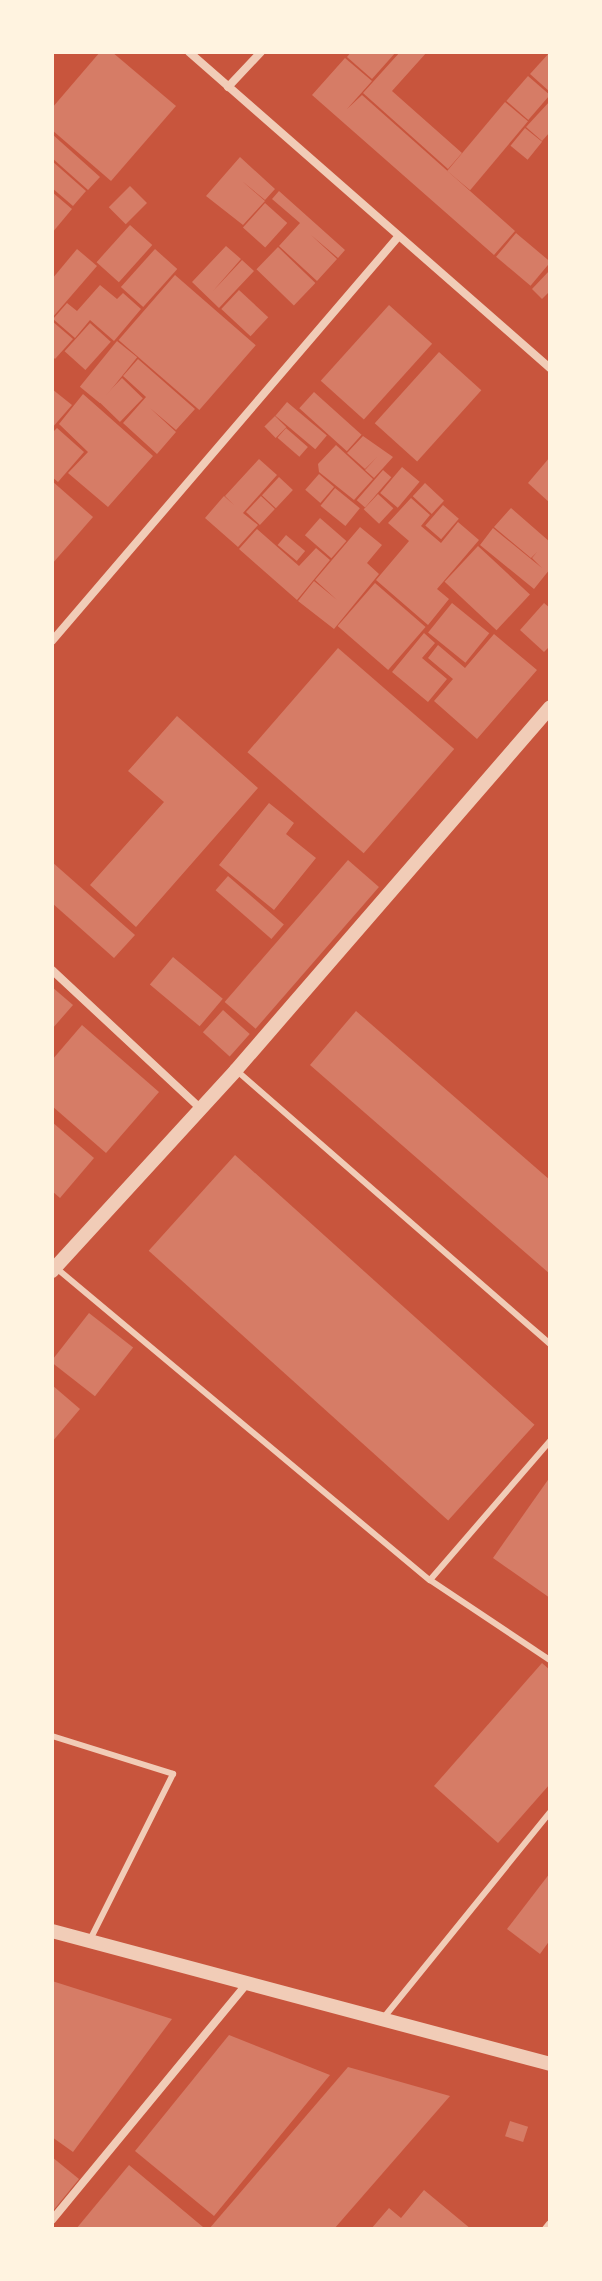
<!DOCTYPE html>
<html>
<head>
<meta charset="utf-8">
<style>
	body { margin:0 }
	#map { position:relative; width:602px; height:2281px; overflow:hidden; background:#c8553d; font-family:Lato,sans-serif }
	div>[style] { position:absolute }
	[style*='--x'] { left:calc(var(--x)*1px); top:calc(var(--y)*1px); width:calc(var(--w)*1px); rotate:calc(var(--a)*1deg) }
	.building>* { inset:0; background:#d67c66; transform-origin:0 0 }
	.service>* { height:6px; margin:-3px; padding:0 3px; transform-origin:3px; border-radius:3px; background:#f1ccb7 }
	.minor>* { height:8px; margin:-4px; padding:0 4px; transform-origin:4px; border-radius:4px; background:#f1ccb7 }
	.tertiary>* { height:14px; margin:-7px; padding:0 7px; transform-origin:7px; border-radius:7px; background:#f1ccb7 }
	span { translate:-50% -50%; white-space:nowrap; text-align:center; line-height:1.15; -webkit-text-stroke:7px #fff3e0; paint-order:stroke }
	.frame { position:absolute; inset:0; border:54px solid #fff3e0; pointer-events:none }
</style>
</head>
<body>
<div id="map">
	<div class="building">
		<i style="clip-path:polygon(100px 52px,112px 52px,176px 106px,111px 181px,52px 130px,52px 108px)"></i>
		<i style="clip-path:polygon(351px 52px,396px 52px,372px 79px,347px 57px)"></i>
		<i style="clip-path:polygon(400px 52px,427px 52px,392px 91px,462px 153px,448px 169px,363px 93px)"></i>
		<i style="clip-path:polygon(550px 52px,550px 92px,530px 74px)"></i>
		<i style="clip-path:polygon(345px 58px,372px 81px,347px 109px,362px 95px,515px 231px,494px 255px,312px 95px)"></i>
		<i style="left:528px;top:76px;width:29px;height:33px;rotate:41deg"></i>
		<i style="clip-path:polygon(550px 101px,550px 132px,542px 141px,526px 127px)"></i>
		<i style="left:505px;top:102px;width:30px;height:90px;rotate:40deg"></i>
		<i style="left:525px;top:128px;width:22px;height:23px;rotate:39deg"></i>
		<i style="clip-path:polygon(52px 134px,100px 177px,88px 190px,52px 158px)"></i>
		<i style="clip-path:polygon(240px 157px,275px 189px,265px 200px,242px 181px,265px 201px,243px 225px,206px 196px)"></i>
		<i style="clip-path:polygon(52px 161px,86px 191px,73px 206px,52px 188px)"></i>
		<i style="left:130px;top:186px;width:24px;height:30px;rotate:45deg"></i>
		<i style="clip-path:polygon(279px 191px,345px 250px,338px 258px,311px 235px,337px 259px,317px 281px,279px 246px,300px 223px,272px 199px)"></i>
		<i style="clip-path:polygon(52px 192px,72px 209px,52px 233px)"></i>
		<i style="left:265px;top:203px;width:30px;height:33px;rotate:42deg"></i>
		<i style="left:130px;top:225px;width:30px;height:50px;rotate:42deg"></i>
		<i style="left:516px;top:233px;width:45px;height:31px;rotate:40deg"></i>
		<i style="clip-path:polygon(226px 246px,241px 259px,213px 291px,242px 260px,254px 271px,219px 308px,192px 282px)"></i>
		<i style="left:278px;top:247px;width:52px;height:31px;rotate:44deg"></i>
		<i style="clip-path:polygon(77px 249px,97px 266px,52px 318px,52px 279px)"></i>
		<i style="left:155px;top:249px;width:30px;height:51px;rotate:42deg"></i>
		<i style="clip-path:polygon(550px 270px,550px 291px,542px 299px,532px 289px)"></i>
		<i style="left:175px;top:275px;width:107px;height:86px;rotate:41deg"></i>
		<i style="clip-path:polygon(100px 285px,117px 299px,123px 293px,141px 309px,114px 341px,90px 320px,75px 338px,53px 319px,67px 303px,77px 311px)"></i>
		<i style="left:239px;top:290px;width:40px;height:26px;rotate:43deg"></i>
		<i style="left:389px;top:305px;width:58px;height:102px;rotate:42deg"></i>
		<i style="clip-path:polygon(52px 321px,73px 339px,55px 359px,52px 356px)"></i>
		<i style="left:90px;top:323px;width:28px;height:38px;rotate:42deg"></i>
		<i style="left:117px;top:341px;width:26px;height:59px;rotate:39deg"></i>
		<i style="left:439px;top:352px;width:57px;height:96px;rotate:42deg"></i>
		<i style="clip-path:polygon(138px 359px,195px 409px,176px 430px,150px 408px,176px 432px,157px 454px,123px 423px,146px 397px,123px 376px)"></i>
		<i style="left:122px;top:378px;width:29px;height:33px;rotate:44deg"></i>
		<i style="clip-path:polygon(52px 389px,72px 405px,52px 428px)"></i>
		<i style="left:314px;top:392px;width:64px;height:22px;rotate:42deg"></i>
		<i style="clip-path:polygon(83px 394px,153px 456px,108px 507px,68px 473px,88px 452px,59px 424px)"></i>
		<i style="left:287px;top:402px;width:52px;height:18px;rotate:40deg"></i>
		<i style="left:275px;top:416px;width:16px;height:15px;rotate:45deg"></i>
		<i style="clip-path:polygon(57px 428px,84px 452px,58px 482px,52px 477px,52px 433px)"></i>
		<i style="left:286px;top:428px;width:29px;height:13px;rotate:41deg"></i>
		<i style="clip-path:polygon(363px 436px,393px 457px,374px 478px,365px 470px,377px 457px,365px 469px,347px 453px)"></i>
		<i style="clip-path:polygon(336px 445px,373px 479px,354px 500px,319px 472px,318px 464px)"></i>
		<i style="clip-path:polygon(550px 457px,550px 503px,528px 483px)"></i>
		<i style="clip-path:polygon(259px 459px,277px 475px,243px 513px,258px 525px,238px 547px,205px 518px,224px 496px,234px 505px,225px 496px)"></i>
		<i style="left:402px;top:467px;width:23px;height:34px;rotate:40deg"></i>
		<i style="left:383px;top:470px;width:11px;height:40px;rotate:41deg"></i>
		<i style="left:319px;top:474px;width:20px;height:21px;rotate:41deg"></i>
		<i style="left:279px;top:477px;width:19px;height:25px;rotate:43deg"></i>
		<i style="clip-path:polygon(52px 481px,93px 517px,52px 564px)"></i>
		<i style="left:425px;top:483px;width:26px;height:18px;rotate:43deg"></i>
		<i style="left:335px;top:488px;width:32px;height:23px;rotate:39deg"></i>
		<i style="left:378px;top:494px;width:21px;height:21px;rotate:43deg"></i>
		<i style="left:261px;top:496px;width:19px;height:22px;rotate:43deg"></i>
		<i style="clip-path:polygon(411px 498px,430px 515px,421px 526px,441px 543px,458px 522px,479px 540px,437px 589px,449px 599px,428px 625px,376px 580px,409px 541px,388px 523px)"></i>
		<i style="left:443px;top:505px;width:21px;height:27px;rotate:41deg"></i>
		<i style="clip-path:polygon(511px 508px,550px 542px,550px 569px,534px 589px,480px 545px,493px 528px,542px 568px,532px 558px,537px 552px,531px 558px,494px 527px)"></i>
		<i style="left:320px;top:518px;width:35px;height:23px;rotate:41deg"></i>
		<i style="clip-path:polygon(360px 527px,382px 545px,367px 563px,379px 574px,334px 629px,298px 601px,314px 581px,337px 600px,315px 580px)"></i>
		<i style="clip-path:polygon(257px 529px,299px 566px,316px 548px,330px 560px,297px 600px,239px 549px)"></i>
		<i style="left:286px;top:535px;width:25px;height:13px;rotate:40deg"></i>
		<i style="left:478px;top:546px;width:71px;height:49px;rotate:43deg"></i>
		<i style="left:375px;top:583px;width:67px;height:57px;rotate:41deg"></i>
		<i style="left:452px;top:603px;width:48px;height:38px;rotate:39deg"></i>
		<i style="clip-path:polygon(544px 603px,550px 608px,550px 646px,544px 652px,520px 630px)"></i>
		<i style="clip-path:polygon(424px 633px,435px 643px,422px 658px,447px 679px,428px 702px,392px 672px)"></i>
		<i style="clip-path:polygon(494px 634px,537px 670px,477px 739px,434px 701px,453px 679px,428px 658px,438px 645px,465px 668px)"></i>
		<i style="left:338px;top:648px;width:154px;height:138px;rotate:41deg"></i>
		<i style="clip-path:polygon(177px 716px,258px 788px,136px 927px,90px 885px,164px 802px,128px 771px)"></i>
		<i style="clip-path:polygon(269px 803px,294px 823px,286px 834px,316px 858px,274px 910px,219px 865px)"></i>
		<i style="left:348px;top:860px;width:41px;height:188px;rotate:41deg"></i>
		<i style="clip-path:polygon(52px 862px,135px 935px,114px 958px,52px 903px)"></i>
		<i style="left:228px;top:876px;width:74px;height:19px;rotate:41deg"></i>
		<i style="left:173px;top:957px;width:65px;height:36px;rotate:40deg"></i>
		<i style="clip-path:polygon(52px 987px,73px 1005px,52px 1029px)"></i>
		<i style="left:223px;top:1010px;width:36px;height:30px;rotate:42deg"></i>
		<i style="clip-path:polygon(356px 1011px,550px 1180px,550px 1274px,310px 1065px)"></i>
		<i style="clip-path:polygon(82px 1025px,159px 1092px,106px 1153px,52px 1106px,52px 1060px)"></i>
		<i style="clip-path:polygon(52px 1122px,94px 1158px,60px 1198px,52px 1191px)"></i>
		<i style="left:235px;top:1155px;width:403px;height:129px;rotate:42deg"></i>
		<i style="left:89px;top:1313px;width:56px;height:62px;rotate:38deg"></i>
		<i style="clip-path:polygon(52px 1385px,80px 1409px,52px 1442px)"></i>
		<i style="clip-path:polygon(550px 1477px,550px 1598px,493px 1558px)"></i>
		<i style="clip-path:polygon(542px 1663px,550px 1670px,550px 1784px,498px 1843px,434px 1786px)"></i>
		<i style="clip-path:polygon(550px 1873px,550px 1940px,540px 1954px,507px 1929px)"></i>
		<i style="clip-path:polygon(52px 1981px,172px 2019px,73px 2152px,52px 2137px)"></i>
		<i style="clip-path:polygon(229px 2035px,330px 2075px,214px 2216px,135px 2151px)"></i>
		<i style="clip-path:polygon(348px 2067px,450px 2096px,334px 2229px,209px 2229px)"></i>
		<i style="left:510px;top:2121px;width:19px;height:16px;rotate:18deg"></i>
		<i style="clip-path:polygon(52px 2157px,79px 2179px,52px 2212px)"></i>
		<i style="clip-path:polygon(129px 2165px,203px 2227px,201px 2229px,76px 2229px)"></i>
		<i style="clip-path:polygon(424px 2190px,471px 2229px,371px 2229px,389px 2208px,401px 2218px)"></i>
	</div>
	<div class="service">
		<i style="--x:236;--y:1070;--w:417;--a:41.1"></i>
		<i style="--x:55;--y:1267;--w:488;--a:39.9"></i>
		<i style="--x:430;--y:1580;--w:144;--a:33.7"></i>
		<i style="--x:430;--y:1580;--w:184;--a:-49.2"></i>
		<i style="--x:52;--y:1736;--w:127;--a:17.4"></i>
		<i style="--x:173;--y:1774;--w:186;--a:116.6"></i>
		<i style="--x:385;--y:2016;--w:262;--a:-51"></i>
	</div>
	<div class="minor">
		<i style="--x:189;--y:52;--w:480;--a:41.2"></i>
		<i style="--x:228;--y:87;--w:48;--a:-46.7"></i>
		<i style="--x:52;--y:641;--w:532;--a:-49.42"></i>
		<i style="--x:52;--y:970;--w:200;--a:43"></i>
		<i style="--x:52;--y:2220;--w:303;--a:-50.5"></i>
		<i style="--x:546;--y:2229;--w:6;--a:-51"></i>
	</div>
	<div class="tertiary">
		<i style="--x:52;--y:1271;--w:273;--a:-47.5"></i>
		<i style="--x:236;--y:1070;--w:480;--a:-49.1"></i>
		<i style="--x:52;--y:1931;--w:515;--a:14.95"></i>
	</div>
	<div class="frame"></div>
</div>
</body>
</html>
